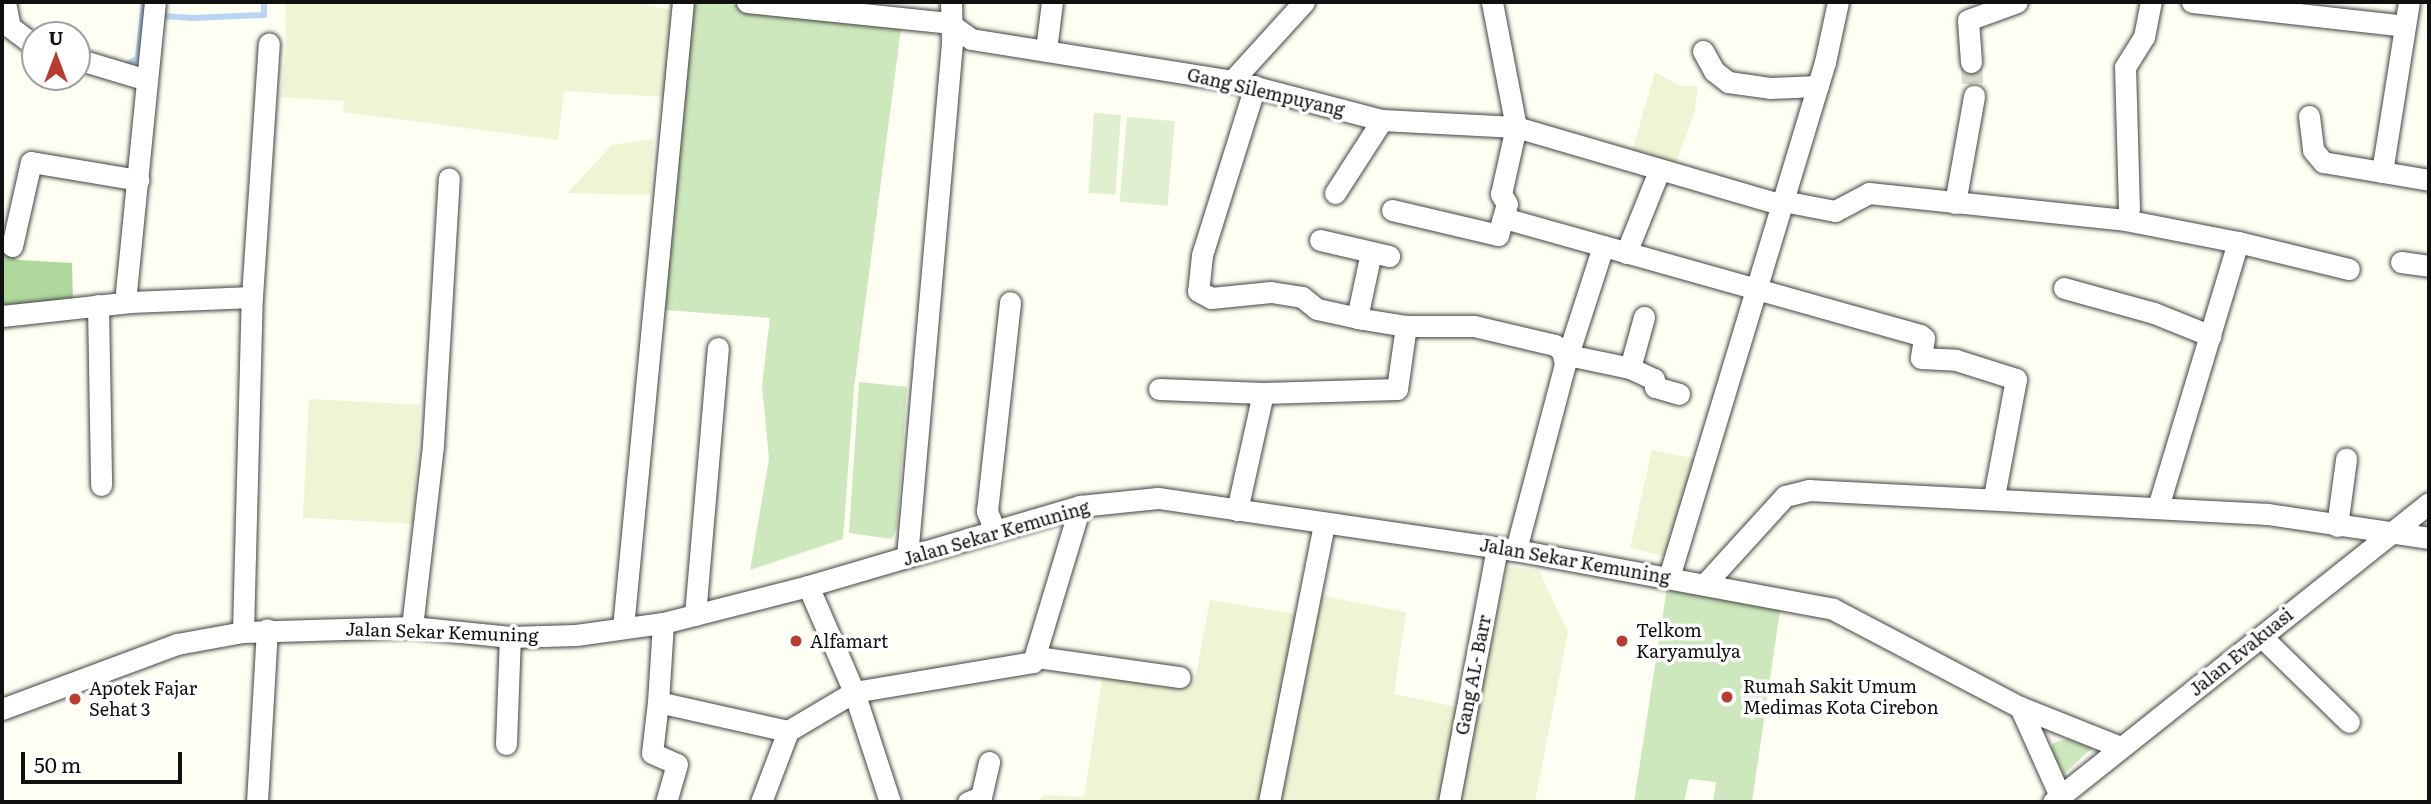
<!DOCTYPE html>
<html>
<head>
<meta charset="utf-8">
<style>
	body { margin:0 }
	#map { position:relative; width:2431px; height:804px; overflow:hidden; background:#fefef3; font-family:Literata,serif }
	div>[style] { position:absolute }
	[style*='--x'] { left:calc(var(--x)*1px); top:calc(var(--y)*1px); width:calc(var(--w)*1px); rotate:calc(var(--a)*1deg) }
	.farmland>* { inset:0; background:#f1f4d4; transform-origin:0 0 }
	.green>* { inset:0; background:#cde8bd }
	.forest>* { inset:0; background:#afd89d }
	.pitch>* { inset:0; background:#dfefcf; transform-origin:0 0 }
	.stream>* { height:6px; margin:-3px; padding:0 3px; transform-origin:3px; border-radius:3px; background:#bad5f3 }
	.minor-tunnel>* { height:21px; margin-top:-10.5px; transform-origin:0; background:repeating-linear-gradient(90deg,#dadad1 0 21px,transparent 0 31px) }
	.roads { filter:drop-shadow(0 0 2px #434343) drop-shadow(0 0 2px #434343) }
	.minor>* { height:21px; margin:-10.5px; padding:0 10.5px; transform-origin:10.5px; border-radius:10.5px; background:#fff }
	.dots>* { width:19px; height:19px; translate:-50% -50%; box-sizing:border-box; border:4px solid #fff; border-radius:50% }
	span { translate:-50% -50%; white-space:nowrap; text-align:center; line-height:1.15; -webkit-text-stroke:7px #fff; paint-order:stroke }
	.street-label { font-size:18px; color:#101010 }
	.poi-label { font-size:18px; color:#101010 }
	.left { translate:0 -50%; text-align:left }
	.frame { position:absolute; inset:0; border:4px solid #101010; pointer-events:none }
	.north { position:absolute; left:21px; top:21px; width:70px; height:70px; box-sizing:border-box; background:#fff; border:2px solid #9f9f9f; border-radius:50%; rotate:0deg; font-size:19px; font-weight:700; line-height:28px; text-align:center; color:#101010 }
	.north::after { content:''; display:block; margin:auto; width:24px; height:32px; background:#b93d2e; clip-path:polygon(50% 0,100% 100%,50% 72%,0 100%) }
	.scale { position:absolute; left:21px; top:752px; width:161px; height:32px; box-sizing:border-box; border:4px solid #101010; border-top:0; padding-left:9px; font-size:21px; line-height:24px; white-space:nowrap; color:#101010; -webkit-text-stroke:5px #fff; paint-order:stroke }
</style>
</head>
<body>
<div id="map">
	<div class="farmland">
		<i style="clip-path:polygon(285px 2px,633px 2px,671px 10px,665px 97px,564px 91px,558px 140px,343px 112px,344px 101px,280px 97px,286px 49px)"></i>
		<i style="clip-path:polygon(1655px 72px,1681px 86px,1698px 86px,1695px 111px,1675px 165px,1632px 151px)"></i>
		<i style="clip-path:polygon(654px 139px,650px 195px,567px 193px,612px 145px)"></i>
		<i style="left:309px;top:399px;width:111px;height:119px;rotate:3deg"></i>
		<i style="clip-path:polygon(1652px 450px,1697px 459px,1669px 557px,1630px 548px)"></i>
		<i style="clip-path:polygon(1508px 566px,1539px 571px,1568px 632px,1535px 802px,1281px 802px,1322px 596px,1406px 612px,1394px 694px,1476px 711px)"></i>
		<i style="clip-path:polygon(1210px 600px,1300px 615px,1261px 802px,1037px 802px,1045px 795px,1084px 797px,1103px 674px,1186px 686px,1195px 680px)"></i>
	</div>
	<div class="green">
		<i style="clip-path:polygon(690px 2px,756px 6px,901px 29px,854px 388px,843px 539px,750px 570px,769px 459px,762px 385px,770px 318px,665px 310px)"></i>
		<i style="clip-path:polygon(859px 382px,907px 387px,897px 527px,892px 539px,849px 533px)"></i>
		<i style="clip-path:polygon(1668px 581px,1781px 604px,1752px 802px,1713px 802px,1716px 782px,1689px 779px,1684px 802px,1634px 802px)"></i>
		<i style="clip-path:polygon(2067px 739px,2092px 748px,2064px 774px,2051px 749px,2053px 743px)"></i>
	</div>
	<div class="forest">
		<i style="clip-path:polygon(2px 248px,18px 260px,72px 263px,73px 301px,2px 305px)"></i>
	</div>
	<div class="pitch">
		<i style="left:1094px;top:113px;width:27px;height:80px;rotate:4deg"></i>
		<i style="left:1127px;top:117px;width:48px;height:85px;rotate:5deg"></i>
	</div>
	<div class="stream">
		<i style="--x:164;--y:11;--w:5;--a:101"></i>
		<i style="--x:163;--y:16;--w:29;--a:4"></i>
		<i style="--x:192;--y:18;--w:72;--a:-2.4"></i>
		<i style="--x:264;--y:15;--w:13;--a:-90"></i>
		<i style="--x:126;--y:65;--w:14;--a:-30"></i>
		<i style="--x:138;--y:58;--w:56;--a:-83.9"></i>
	</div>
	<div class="minor-tunnel">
		<i style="--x:1971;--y:62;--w:34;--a:85"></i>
	</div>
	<div class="roads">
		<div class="minor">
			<i style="--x:5;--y:2;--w:25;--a:79"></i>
			<i style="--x:10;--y:27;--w:31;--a:37"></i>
			<i style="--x:747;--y:2;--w:203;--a:5.9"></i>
			<i style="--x:949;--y:23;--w:27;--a:36"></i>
			<i style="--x:971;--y:39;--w:264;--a:9.1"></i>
			<i style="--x:1232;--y:81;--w:155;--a:14.6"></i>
			<i style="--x:1382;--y:120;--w:134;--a:3"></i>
			<i style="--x:1516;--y:127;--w:277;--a:16.3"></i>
			<i style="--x:2192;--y:2;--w:214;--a:6.4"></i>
			<i style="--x:1046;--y:50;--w:48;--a:-82.9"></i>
			<i style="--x:1703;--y:51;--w:23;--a:61"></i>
			<i style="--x:1714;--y:71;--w:18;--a:38"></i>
			<i style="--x:1728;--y:82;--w:42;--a:8.1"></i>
			<i style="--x:1770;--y:88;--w:48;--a:-2.4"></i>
			<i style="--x:77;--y:59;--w:73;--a:16.7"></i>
			<i style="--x:1971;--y:62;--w:42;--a:-94.1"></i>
			<i style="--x:1968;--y:20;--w:52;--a:-20.2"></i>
			<i style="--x:1232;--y:81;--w:107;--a:-47.7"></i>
			<i style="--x:1255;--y:86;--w:177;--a:107.4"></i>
			<i style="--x:1202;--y:255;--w:36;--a:96"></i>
			<i style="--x:1198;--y:291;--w:15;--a:28"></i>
			<i style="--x:1211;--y:298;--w:60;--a:-5.7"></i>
			<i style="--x:1271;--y:292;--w:31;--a:9"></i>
			<i style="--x:1302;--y:297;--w:19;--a:39"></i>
			<i style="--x:1317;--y:309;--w:47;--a:12.3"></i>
			<i style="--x:1363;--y:319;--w:44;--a:9.2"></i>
			<i style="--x:1406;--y:326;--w:68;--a:0"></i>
			<i style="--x:1474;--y:326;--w:83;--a:13.2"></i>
			<i style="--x:1555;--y:345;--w:9;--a:41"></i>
			<i style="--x:1562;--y:351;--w:13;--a:77"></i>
			<i style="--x:1565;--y:364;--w:192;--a:104.8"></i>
			<i style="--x:2309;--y:116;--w:34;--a:83"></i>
			<i style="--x:2313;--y:150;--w:16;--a:50"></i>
			<i style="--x:2323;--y:162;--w:108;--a:9.6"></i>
			<i style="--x:2382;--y:172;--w:172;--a:-81"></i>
			<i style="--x:1335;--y:193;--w:87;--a:-57.2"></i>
			<i style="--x:1783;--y:201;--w:53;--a:10.9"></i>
			<i style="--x:1835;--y:211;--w:38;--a:-28"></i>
			<i style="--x:1869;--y:193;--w:257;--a:6"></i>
			<i style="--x:2125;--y:220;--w:115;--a:11"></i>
			<i style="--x:2238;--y:242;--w:277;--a:106.8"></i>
			<i style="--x:1955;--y:203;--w:109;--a:-79.9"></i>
			<i style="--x:2129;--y:209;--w:142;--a:-91.6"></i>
			<i style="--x:2125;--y:67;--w:36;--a:-58"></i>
			<i style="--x:2144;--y:37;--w:36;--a:-79"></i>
			<i style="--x:1392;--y:210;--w:109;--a:13.3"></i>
			<i style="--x:1498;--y:235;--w:32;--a:-74"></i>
			<i style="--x:1507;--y:204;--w:12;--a:-121"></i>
			<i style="--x:1501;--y:194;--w:69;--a:-77.4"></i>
			<i style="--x:1516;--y:127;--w:127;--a:-100.9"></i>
			<i style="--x:1504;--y:218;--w:432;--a:15.7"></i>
			<i style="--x:1920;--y:335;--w:5;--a:37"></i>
			<i style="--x:1924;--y:338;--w:20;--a:99"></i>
			<i style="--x:1921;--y:358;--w:35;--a:3"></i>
			<i style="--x:1956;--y:360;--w:63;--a:17.6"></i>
			<i style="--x:2016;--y:379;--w:119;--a:100.6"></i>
			<i style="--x:1320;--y:240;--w:71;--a:13.1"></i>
			<i style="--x:2238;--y:242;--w:114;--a:13.7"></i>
			<i style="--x:12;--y:246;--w:86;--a:-77.3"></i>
			<i style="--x:31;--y:162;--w:109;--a:9.5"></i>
			<i style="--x:1626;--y:253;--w:88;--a:-68.1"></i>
			<i style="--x:2401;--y:262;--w:28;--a:8"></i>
			<i style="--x:2064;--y:288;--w:93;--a:15.5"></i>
			<i style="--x:2154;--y:313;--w:61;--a:22"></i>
			<i style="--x:126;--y:292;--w:291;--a:-84.3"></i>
			<i style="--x:98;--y:305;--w:180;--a:89"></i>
			<i style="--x:2;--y:316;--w:129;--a:-6.2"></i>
			<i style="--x:130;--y:302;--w:122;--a:-2.3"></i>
			<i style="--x:252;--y:297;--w:254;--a:-86.2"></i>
			<i style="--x:1357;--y:318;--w:67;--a:-78"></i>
			<i style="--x:1568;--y:355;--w:63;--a:11.8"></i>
			<i style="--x:1630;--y:368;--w:26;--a:25"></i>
			<i style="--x:1654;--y:379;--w:8;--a:83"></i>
			<i style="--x:1655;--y:387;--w:25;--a:16"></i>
			<i style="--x:1565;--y:364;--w:124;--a:-72.1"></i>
			<i style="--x:1630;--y:368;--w:53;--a:-74.6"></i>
			<i style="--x:1159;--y:389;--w:104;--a:2.2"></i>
			<i style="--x:1263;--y:393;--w:120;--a:102.5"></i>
			<i style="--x:1263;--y:393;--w:134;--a:-1.7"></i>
			<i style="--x:1397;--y:389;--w:64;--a:-81.9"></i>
			<i style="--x:2337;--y:526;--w:68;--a:-82.3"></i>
			<i style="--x:995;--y:531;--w:22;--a:-112"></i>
			<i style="--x:987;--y:511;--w:210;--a:-83.7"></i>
			<i style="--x:907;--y:557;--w:516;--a:-85"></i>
			<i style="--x:952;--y:43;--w:41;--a:-91.4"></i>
			<i style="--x:1669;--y:577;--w:538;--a:-73.15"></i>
			<i style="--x:1825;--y:62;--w:61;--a:-77.8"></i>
			<i style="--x:1704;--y:585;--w:120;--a:-47.7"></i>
			<i style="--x:1785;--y:496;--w:25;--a:-14"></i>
			<i style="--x:1809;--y:490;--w:459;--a:3"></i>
			<i style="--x:2267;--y:514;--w:164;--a:8.4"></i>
			<i style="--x:808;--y:586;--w:116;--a:66.5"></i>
			<i style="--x:854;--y:692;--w:116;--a:71.9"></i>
			<i style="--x:695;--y:615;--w:268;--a:-85.1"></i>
			<i style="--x:663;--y:623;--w:79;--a:93.6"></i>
			<i style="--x:658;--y:702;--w:133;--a:12.6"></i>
			<i style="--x:412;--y:627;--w:183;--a:-83.4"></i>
			<i style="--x:433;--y:445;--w:267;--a:-86.6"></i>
			<i style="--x:623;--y:628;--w:629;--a:-84.53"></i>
			<i style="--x:243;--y:632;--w:335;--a:-88.5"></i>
			<i style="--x:2263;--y:638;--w:120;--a:44.3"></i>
			<i style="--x:1037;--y:657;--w:144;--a:8"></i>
			<i style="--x:658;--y:702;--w:51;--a:96.7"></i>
			<i style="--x:652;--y:753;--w:27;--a:24"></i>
			<i style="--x:677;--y:764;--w:40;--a:106"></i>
			<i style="--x:2020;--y:707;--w:98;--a:65.8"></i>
			<i style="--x:2;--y:709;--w:187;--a:-20.4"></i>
			<i style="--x:177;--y:644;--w:67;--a:-10.3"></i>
			<i style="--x:243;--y:632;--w:169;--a:-1.7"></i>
			<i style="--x:412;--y:627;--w:99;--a:5.8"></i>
			<i style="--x:510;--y:637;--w:66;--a:-1.7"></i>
			<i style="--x:576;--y:635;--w:88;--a:-7.9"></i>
			<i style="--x:663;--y:623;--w:150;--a:-14.3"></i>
			<i style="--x:808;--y:586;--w:284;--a:-16.4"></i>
			<i style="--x:1080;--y:506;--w:78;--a:-5.9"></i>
			<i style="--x:1158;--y:498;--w:362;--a:8.3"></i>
			<i style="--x:1516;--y:550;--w:322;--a:10.5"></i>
			<i style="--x:1833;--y:609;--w:211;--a:27.7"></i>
			<i style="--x:2020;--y:707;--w:108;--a:21.8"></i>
			<i style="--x:506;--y:744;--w:107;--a:-87.9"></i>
			<i style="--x:257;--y:802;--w:173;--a:-86.7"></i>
			<i style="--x:761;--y:802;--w:76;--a:-69.2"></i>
			<i style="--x:788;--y:731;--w:77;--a:-30.6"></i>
			<i style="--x:854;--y:692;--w:181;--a:-9.5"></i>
			<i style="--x:1033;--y:662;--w:163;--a:-73.2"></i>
			<i style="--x:968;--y:802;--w:14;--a:-21"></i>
			<i style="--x:981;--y:797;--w:36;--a:-77"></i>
			<i style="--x:1269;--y:802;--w:284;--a:-78.8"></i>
			<i style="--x:1449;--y:802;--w:258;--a:-79.3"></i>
			<i style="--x:2053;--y:802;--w:480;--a:-38.5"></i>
		</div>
	</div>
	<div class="dots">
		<i style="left:796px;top:641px;background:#b93d2e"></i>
		<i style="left:1622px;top:641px;background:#b93d2e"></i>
		<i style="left:1727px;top:697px;background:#b93d2e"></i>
		<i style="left:75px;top:699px;background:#b93d2e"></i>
	</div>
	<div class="street-label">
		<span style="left:1266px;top:92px;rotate:13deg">Gang Silempuyang</span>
		<span style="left:996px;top:533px;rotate:-16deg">Jalan Sekar Kemuning</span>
		<span style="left:1575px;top:561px;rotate:10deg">Jalan Sekar Kemuning</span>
		<span style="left:442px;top:632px;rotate:2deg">Jalan Sekar Kemuning</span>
		<span style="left:2241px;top:652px;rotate:-39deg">Jalan Evakuasi</span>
		<span style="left:1473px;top:675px;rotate:-79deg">Gang AL- Barr</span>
	</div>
	<div class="poi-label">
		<span class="left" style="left:1636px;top:641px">Telkom<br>Karyamulya</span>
		<span class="left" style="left:810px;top:641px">Alfamart</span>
		<span class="left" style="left:1743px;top:697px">Rumah Sakit Umum<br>Medimas Kota Cirebon</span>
		<span class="left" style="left:89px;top:699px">Apotek Fajar<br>Sehat 3</span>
	</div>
	<div class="frame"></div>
	<div class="north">U</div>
	<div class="scale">50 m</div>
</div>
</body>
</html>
